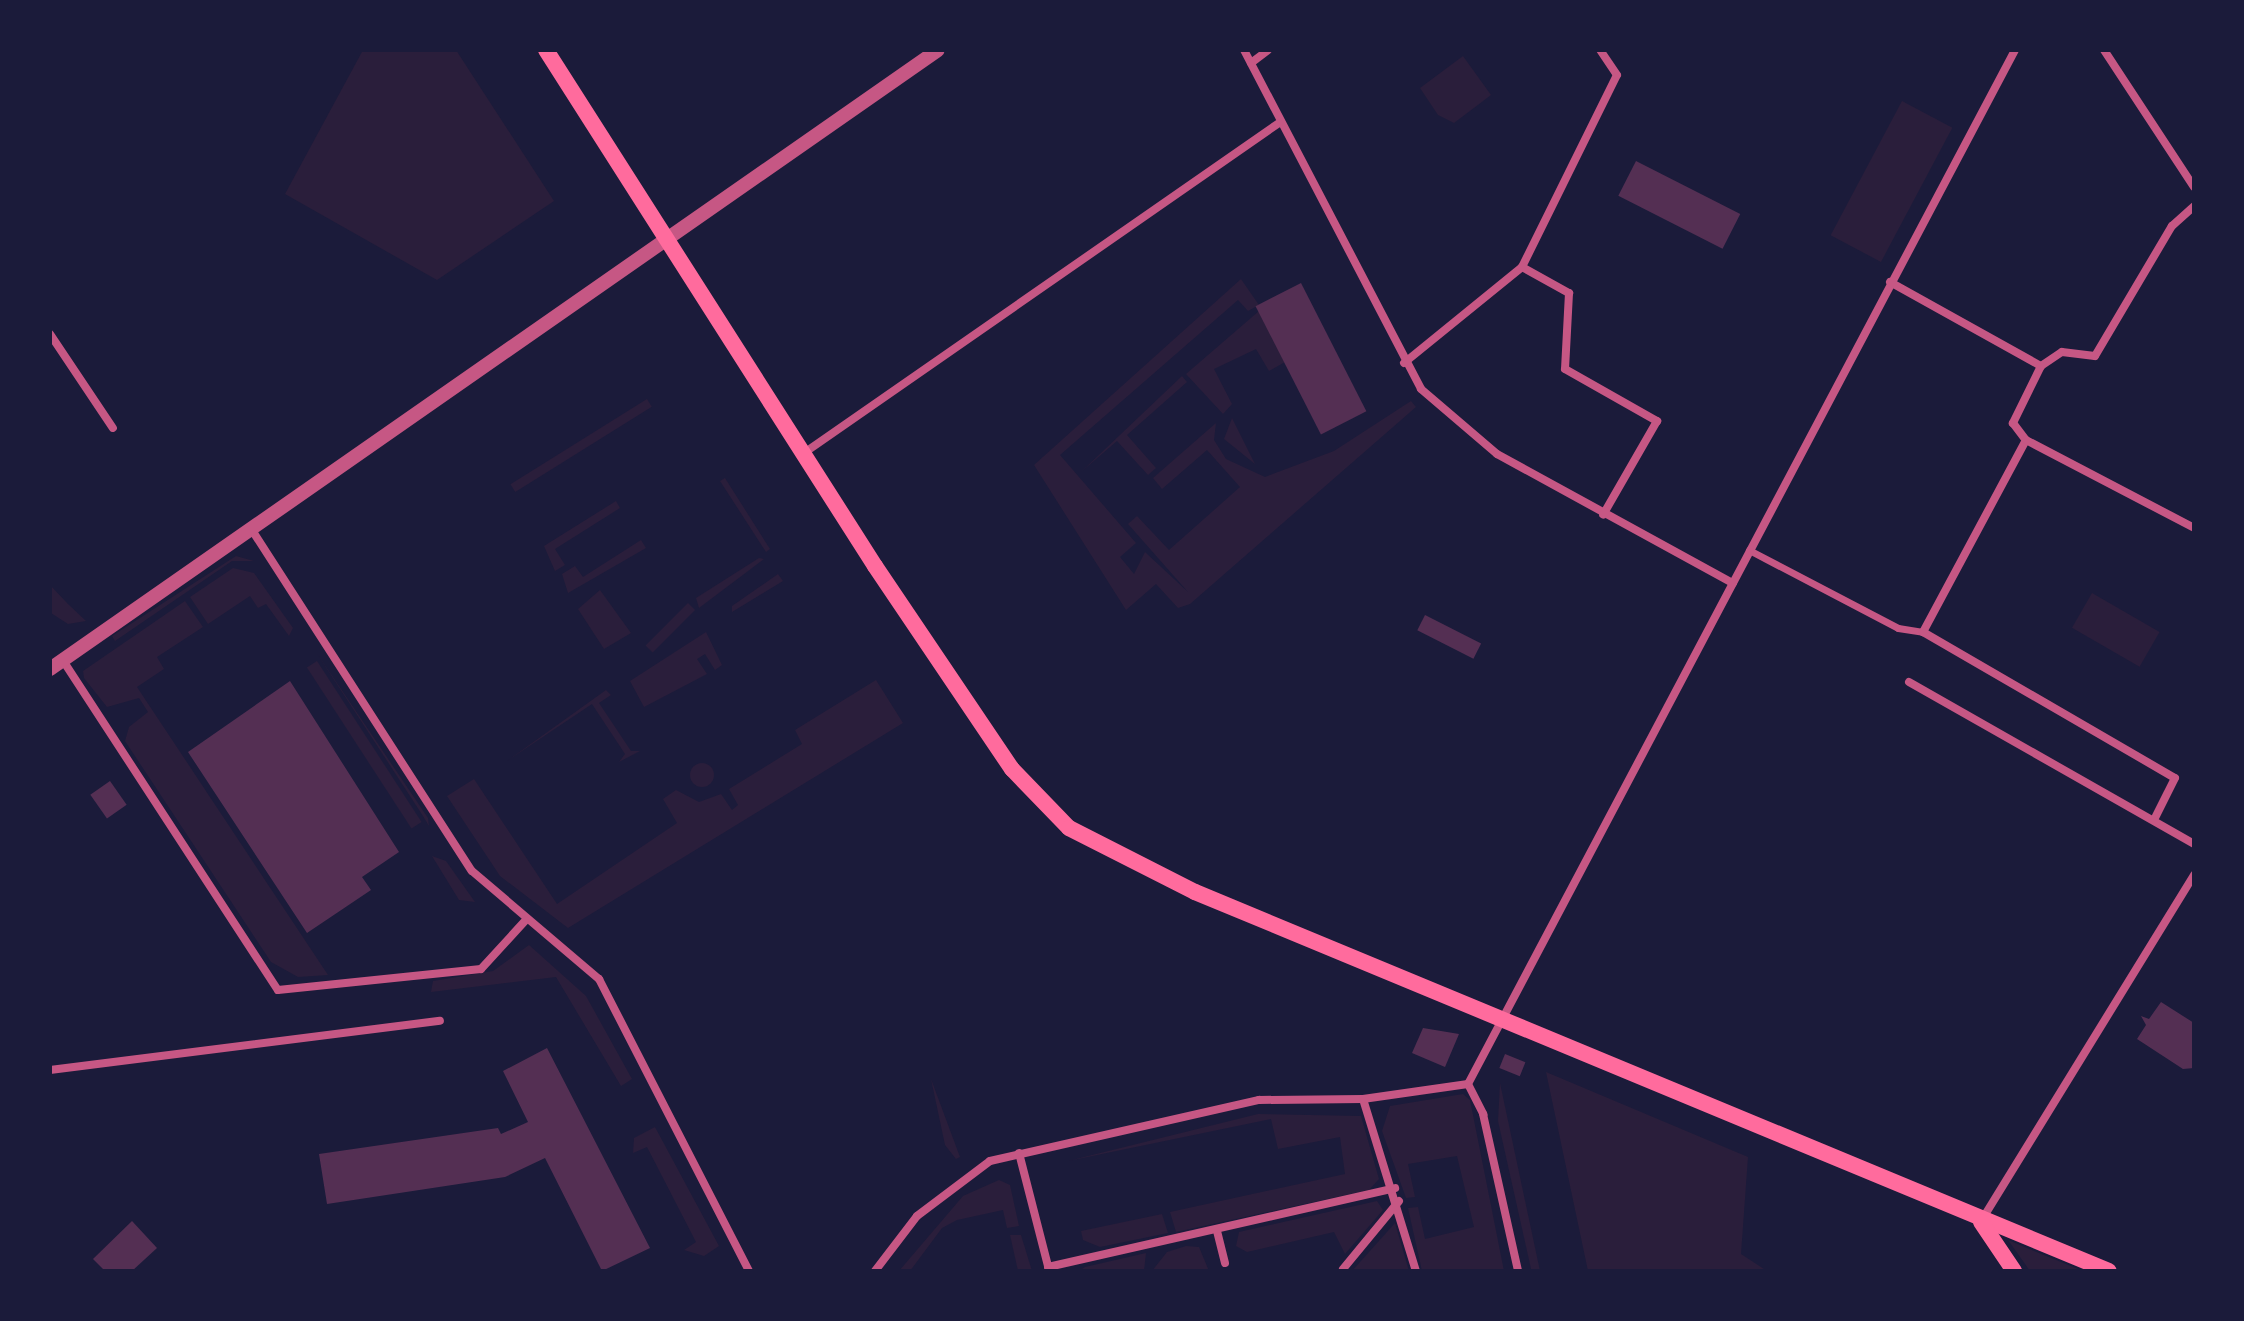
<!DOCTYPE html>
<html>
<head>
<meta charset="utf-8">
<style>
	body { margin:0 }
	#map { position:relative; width:2244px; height:1321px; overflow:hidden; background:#1b1b3a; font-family:"Varela Round",sans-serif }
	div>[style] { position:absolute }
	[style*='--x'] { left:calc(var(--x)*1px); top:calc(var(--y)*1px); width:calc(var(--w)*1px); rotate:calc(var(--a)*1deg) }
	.green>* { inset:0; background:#2a1e3b; transform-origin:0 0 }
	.round { border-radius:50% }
	.building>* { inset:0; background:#542f53; transform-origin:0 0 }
	.pedestrian>* { height:7px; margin:-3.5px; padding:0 3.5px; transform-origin:3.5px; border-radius:3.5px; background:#c65784 }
	.minor>* { height:8px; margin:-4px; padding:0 4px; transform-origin:4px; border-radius:4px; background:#c65784 }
	.tertiary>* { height:14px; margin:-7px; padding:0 7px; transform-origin:7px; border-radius:7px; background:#c65784 }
	.secondary>* { height:16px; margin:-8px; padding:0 8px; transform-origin:8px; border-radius:8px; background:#ff6b9d }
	span { translate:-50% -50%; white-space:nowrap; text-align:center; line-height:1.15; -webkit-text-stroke:6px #1b1b3a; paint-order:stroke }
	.frame { position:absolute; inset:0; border:52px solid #1b1b3a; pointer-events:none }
</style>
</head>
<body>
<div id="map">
	<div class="green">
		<i style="clip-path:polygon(363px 50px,456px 50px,554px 201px,437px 280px,285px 194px)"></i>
		<i style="clip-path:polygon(1463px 56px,1491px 95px,1454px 123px,1438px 115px,1420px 88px)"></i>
		<i style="left:1902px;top:101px;width:57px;height:152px;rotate:28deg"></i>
		<i style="clip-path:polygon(1241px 279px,1259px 305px,1248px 311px,1238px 300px,1060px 455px,1136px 543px,1120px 557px,1134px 574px,1145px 552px,1188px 592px,1128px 524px,1137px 516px,1169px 550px,1240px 487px,1207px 450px,1162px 489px,1153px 478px,1216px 423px,1214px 440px,1226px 459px,1265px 477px,1334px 451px,1411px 401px,1416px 407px,1190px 604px,1178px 608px,1156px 584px,1126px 610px,1034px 465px)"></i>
		<i style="clip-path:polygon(1259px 311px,1285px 362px,1269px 371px,1256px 349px,1214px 369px,1232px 404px,1223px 414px,1186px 374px)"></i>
		<i style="clip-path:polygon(1182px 376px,1187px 382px,1127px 435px,1156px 468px,1148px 475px,1117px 441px,1081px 472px)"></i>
		<i style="left:647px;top:399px;width:9px;height:161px;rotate:58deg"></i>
		<i style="clip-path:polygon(1232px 418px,1255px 464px,1224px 439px)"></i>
		<i style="clip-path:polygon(725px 478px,770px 549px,766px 552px,720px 481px)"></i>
		<i style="clip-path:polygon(616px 501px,620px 508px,555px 549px,565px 565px,555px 571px,544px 546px)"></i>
		<i style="clip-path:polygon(641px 540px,646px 548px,568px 593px,562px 574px,575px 566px,583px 577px)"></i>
		<i style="clip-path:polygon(236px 556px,254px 561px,232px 561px,115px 641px,112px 636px)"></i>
		<i style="clip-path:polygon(759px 558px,764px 559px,699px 608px,696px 598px)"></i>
		<i style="clip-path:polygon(233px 568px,254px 573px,293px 628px,289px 636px,266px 604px,258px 608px,250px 596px,208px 624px,190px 597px)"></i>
		<i style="clip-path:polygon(778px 574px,783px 581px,732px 612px,732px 606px)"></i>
		<i style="clip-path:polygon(50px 585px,68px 604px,86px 621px,68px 624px,51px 613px)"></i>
		<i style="clip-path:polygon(600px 590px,631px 633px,604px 649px,578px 609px)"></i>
		<i style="left:2092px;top:593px;width:78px;height:40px;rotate:30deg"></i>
		<i style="clip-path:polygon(185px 601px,203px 627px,157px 657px,164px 669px,137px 687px,328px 975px,298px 977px,271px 962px,125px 741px,129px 727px,148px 712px,139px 698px,107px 707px,84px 678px,83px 671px)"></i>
		<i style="left:688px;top:603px;width:10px;height:60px;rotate:45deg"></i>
		<i style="clip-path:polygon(706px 632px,722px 665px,715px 670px,705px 654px,697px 659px,707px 674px,644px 707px,630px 681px)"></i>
		<i style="clip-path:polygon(316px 652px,428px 818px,429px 826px,423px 816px)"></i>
		<i style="left:317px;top:661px;width:192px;height:12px;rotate:57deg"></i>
		<i style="clip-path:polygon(876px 680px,903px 723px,568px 928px,500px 876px,447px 796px,474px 779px,557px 904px,677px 823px,663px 799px,676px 790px,699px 802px,721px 794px,732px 810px,738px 805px,729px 789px,802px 744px,795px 730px)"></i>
		<i style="clip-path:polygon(606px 690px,611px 695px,599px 703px,631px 751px,640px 751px,619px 762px,625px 754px,592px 704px,507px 761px)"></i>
		<i class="round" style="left:690px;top:763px;width:24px;height:24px"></i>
		<i style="clip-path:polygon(432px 856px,446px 861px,475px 902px,459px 900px)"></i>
		<i style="clip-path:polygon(529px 945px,586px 996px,632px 1079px,621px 1086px,556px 977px,431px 992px,433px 981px,493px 971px)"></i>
		<i style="clip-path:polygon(1546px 1072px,1748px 1157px,1741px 1254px,1767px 1271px,1588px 1271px)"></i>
		<i style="clip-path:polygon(931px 1079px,960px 1157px,956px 1159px,945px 1145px)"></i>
		<i style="clip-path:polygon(1500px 1083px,1540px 1271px,1531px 1269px,1498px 1121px)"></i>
		<i style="clip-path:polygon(1463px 1094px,1470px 1100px,1504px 1271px,1422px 1271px,1408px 1208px,1418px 1207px,1425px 1239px,1474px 1227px,1457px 1156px,1408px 1164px,1415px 1197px,1406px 1198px,1382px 1131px,1390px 1106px)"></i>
		<i style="clip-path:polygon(1258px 1114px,1361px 1116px,1379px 1179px,1369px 1190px,1176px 1232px,1170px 1212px,1345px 1174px,1340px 1137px,1278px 1149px,1271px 1119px,1068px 1161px)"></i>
		<i style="clip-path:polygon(655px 1127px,719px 1246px,704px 1256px,684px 1250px,696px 1242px,647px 1147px,633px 1153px,634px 1138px)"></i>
		<i style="clip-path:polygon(999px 1180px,1010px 1185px,1019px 1226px,1007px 1228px,1003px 1210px,957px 1220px,942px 1228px,910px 1271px,899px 1271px,963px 1196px)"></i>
		<i style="clip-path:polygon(1377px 1201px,1383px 1210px,1345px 1254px,1334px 1232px,1247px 1252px,1236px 1246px,1239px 1232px)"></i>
		<i style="clip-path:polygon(1162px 1214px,1168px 1233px,1100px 1247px,1083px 1240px,1081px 1231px)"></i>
		<i style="clip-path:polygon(1395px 1223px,1409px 1271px,1352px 1271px)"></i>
		<i style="clip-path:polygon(1010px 1235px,1021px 1235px,1032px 1271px,1018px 1271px)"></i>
		<i style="clip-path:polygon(2008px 1240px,2034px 1251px,2083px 1271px,2030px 1271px)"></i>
		<i style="clip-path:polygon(1186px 1246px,1199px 1247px,1209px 1271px,1152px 1271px,1167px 1252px)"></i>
		<i style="clip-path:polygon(1146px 1253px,1144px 1271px,1079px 1271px,1085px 1267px)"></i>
	</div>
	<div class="building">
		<i style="left:1636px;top:161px;width:117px;height:39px;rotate:27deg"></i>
		<i style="left:1301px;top:283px;width:144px;height:51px;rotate:63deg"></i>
		<i style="left:1425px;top:615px;width:63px;height:17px;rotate:27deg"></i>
		<i style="clip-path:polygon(290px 681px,399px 852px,362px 877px,371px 890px,307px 933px,188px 752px)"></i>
		<i style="left:110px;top:781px;width:29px;height:24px;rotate:55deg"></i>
		<i style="clip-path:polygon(2161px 1002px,2194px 1023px,2194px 1068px,2183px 1069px,2137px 1039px,2146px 1025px,2141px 1016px,2149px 1019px)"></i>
		<i style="clip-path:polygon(1423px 1028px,1459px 1034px,1445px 1067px,1412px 1053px)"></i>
		<i style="clip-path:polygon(547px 1048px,650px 1248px,602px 1271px,545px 1158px,505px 1177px,327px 1204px,319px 1154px,498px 1128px,501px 1134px,528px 1122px,503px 1071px)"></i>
		<i style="left:1505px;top:1054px;width:22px;height:15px;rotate:22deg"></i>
		<i style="clip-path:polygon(132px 1221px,157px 1248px,132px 1271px,105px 1271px,93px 1259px)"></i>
	</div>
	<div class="pedestrian">
		<i style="--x:1749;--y:550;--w:168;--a:27.6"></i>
		<i style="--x:1898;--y:628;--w:25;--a:9"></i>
	</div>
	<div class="minor">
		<i style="--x:1244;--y:50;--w:382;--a:62.4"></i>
		<i style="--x:1421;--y:389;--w:100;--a:40.5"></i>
		<i style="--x:1497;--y:454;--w:269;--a:28.7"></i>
		<i style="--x:2104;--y:50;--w:164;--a:56.7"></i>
		<i style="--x:1251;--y:63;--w:21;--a:-37"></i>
		<i style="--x:1522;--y:267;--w:214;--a:-63.7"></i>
		<i style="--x:1617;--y:75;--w:30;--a:-124"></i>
		<i style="--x:1890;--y:282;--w:173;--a:29.1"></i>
		<i style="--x:2041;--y:366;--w:25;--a:-34"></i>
		<i style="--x:2062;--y:352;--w:33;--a:7"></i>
		<i style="--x:2095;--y:356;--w:151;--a:-59.4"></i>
		<i style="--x:2172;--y:226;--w:30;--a:-42"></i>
		<i style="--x:50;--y:334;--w:113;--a:56.2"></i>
		<i style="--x:1404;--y:363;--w:152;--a:-39.1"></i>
		<i style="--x:1522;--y:267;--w:54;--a:29"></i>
		<i style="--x:1569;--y:293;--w:76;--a:93"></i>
		<i style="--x:1565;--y:369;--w:106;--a:29.5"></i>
		<i style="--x:1657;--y:421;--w:108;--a:119.9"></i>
		<i style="--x:2041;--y:366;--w:64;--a:116.2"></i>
		<i style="--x:2013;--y:423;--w:21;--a:53"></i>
		<i style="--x:2026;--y:440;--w:218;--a:118.2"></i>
		<i style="--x:1923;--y:632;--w:291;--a:30.1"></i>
		<i style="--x:2175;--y:778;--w:47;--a:116.6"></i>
		<i style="--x:2026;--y:440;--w:190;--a:27.6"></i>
		<i style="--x:804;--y:453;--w:578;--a:-34.79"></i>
		<i style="--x:250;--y:527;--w:409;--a:57.2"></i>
		<i style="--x:472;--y:871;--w:167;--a:40.4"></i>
		<i style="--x:599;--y:979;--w:328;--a:62.8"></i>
		<i style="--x:62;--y:659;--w:395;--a:56.9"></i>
		<i style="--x:278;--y:990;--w:204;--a:-5.9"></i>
		<i style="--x:481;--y:969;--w:65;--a:-47.5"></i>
		<i style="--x:1909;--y:682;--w:328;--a:29.6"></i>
		<i style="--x:50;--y:1070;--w:393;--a:-7.2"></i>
		<i style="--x:1468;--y:1084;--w:34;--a:63"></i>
		<i style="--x:1483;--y:1114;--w:161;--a:77.4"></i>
		<i style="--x:1363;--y:1099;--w:180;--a:72.9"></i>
		<i style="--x:1019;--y:1153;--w:121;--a:75.6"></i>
		<i style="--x:1983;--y:1218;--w:403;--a:-58.4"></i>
		<i style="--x:1217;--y:1231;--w:33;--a:76"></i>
		<i style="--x:1048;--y:1267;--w:356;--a:-12.8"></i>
		<i style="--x:1343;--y:1269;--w:88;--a:-50.5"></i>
		<i style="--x:875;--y:1271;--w:69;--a:-52.6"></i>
		<i style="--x:917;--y:1216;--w:91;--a:-37"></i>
		<i style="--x:990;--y:1161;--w:276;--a:-12.8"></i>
		<i style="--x:1259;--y:1100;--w:104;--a:-0.6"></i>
		<i style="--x:1363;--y:1099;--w:106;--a:-8.1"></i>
		<i style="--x:1468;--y:1084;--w:1170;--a:-62.12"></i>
	</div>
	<div class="tertiary">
		<i style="--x:50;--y:669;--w:1082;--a:-34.88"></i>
	</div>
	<div class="secondary">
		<i style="--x:546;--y:50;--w:612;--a:57.48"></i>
		<i style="--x:875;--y:566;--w:245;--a:56"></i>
		<i style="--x:1012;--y:769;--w:82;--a:46"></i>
		<i style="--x:1069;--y:828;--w:141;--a:26.9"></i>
		<i style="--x:1195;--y:892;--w:989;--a:22.52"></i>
		<i style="--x:1981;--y:1222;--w:59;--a:56"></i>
	</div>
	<div class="frame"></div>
</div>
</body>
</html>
